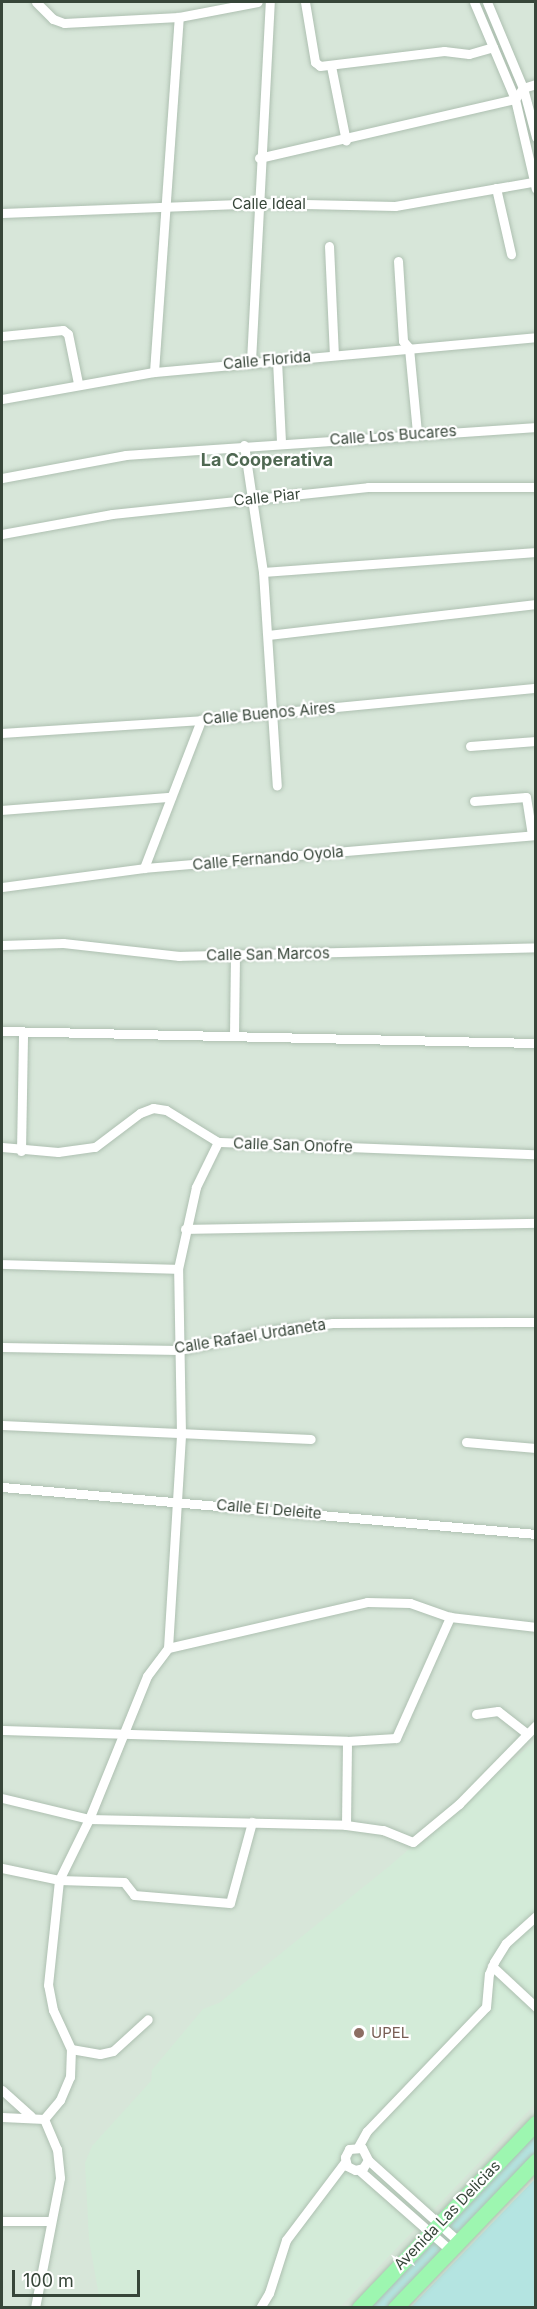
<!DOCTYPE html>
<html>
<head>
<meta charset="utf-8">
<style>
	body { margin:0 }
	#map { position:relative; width:537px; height:2309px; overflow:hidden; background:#e8f3ea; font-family:Inter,sans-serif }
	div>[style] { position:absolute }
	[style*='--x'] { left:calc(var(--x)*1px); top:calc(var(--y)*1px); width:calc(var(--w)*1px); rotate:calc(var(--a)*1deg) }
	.residential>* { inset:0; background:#d7e6d9; transform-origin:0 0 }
	.education>* { inset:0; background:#d3ebd8 }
	.green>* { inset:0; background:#b4e4e1 }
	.roads { filter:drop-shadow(0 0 2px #aec0b1) drop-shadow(0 0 2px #aec0b1) }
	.street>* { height:9px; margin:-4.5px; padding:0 4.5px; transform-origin:4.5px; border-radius:4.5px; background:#fff }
	.primary>* { height:15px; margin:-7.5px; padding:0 7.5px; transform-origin:7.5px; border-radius:7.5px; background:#9df6b0 }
	.dots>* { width:16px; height:16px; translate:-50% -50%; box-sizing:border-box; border:3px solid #fff; border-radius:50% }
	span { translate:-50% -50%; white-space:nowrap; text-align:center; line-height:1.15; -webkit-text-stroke:4.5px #fff; paint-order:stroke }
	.street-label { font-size:15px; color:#374639 }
	.education-label { font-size:15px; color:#785e54 }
	.left { translate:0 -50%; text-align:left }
	.quarter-label { font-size:18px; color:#4f6852; font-weight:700 }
	.frame { position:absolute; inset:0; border:3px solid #374639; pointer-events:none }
	.scale { position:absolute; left:12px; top:2270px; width:128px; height:27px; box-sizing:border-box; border:3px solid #374639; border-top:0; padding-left:8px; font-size:18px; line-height:21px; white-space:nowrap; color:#374639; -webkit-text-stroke:4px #fff; paint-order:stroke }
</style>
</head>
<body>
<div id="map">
	<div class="residential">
		<i style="left:2px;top:2px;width:533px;height:2305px"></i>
	</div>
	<div class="education">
		<i style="clip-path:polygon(535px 1741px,535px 2104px,340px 2307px,101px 2307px,89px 2240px,85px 2163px,92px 2146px,151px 2081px,152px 2070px,203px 2009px,219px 2003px,387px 1868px)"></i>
	</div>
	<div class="green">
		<i style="clip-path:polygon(535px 2123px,535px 2161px,395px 2307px,359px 2308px)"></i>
		<i style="clip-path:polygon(535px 2179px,535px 2307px,411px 2307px)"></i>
	</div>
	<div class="roads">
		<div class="street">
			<i style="--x:36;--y:2;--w:24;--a:45"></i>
			<i style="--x:53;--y:19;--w:12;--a:20"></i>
			<i style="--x:64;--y:23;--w:115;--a:-3"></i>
			<i style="--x:179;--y:17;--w:80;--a:-10.8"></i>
			<i style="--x:305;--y:2;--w:61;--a:80.5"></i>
			<i style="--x:315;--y:62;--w:6;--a:39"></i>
			<i style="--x:320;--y:66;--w:125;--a:-6.9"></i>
			<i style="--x:444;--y:51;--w:25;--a:7"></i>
			<i style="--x:469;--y:54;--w:25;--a:-16"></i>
			<i style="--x:474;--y:2;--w:105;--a:67.1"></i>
			<i style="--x:515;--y:99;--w:92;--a:76.9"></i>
			<i style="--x:487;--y:2;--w:93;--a:67.3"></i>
			<i style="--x:523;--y:88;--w:51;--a:75.1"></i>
			<i style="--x:331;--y:66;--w:76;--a:78.7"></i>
			<i style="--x:259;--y:158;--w:263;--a:-13"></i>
			<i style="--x:515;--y:99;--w:14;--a:-54"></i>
			<i style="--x:523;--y:88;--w:14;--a:-17"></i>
			<i style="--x:496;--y:188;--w:68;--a:77.2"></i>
			<i style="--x:2;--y:213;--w:257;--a:-2.2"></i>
			<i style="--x:259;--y:203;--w:136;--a:1.3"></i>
			<i style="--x:395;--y:206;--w:140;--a:-9.9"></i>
			<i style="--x:329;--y:246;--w:109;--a:87.4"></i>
			<i style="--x:398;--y:261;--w:80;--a:86.4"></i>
			<i style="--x:403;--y:341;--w:9;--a:49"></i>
			<i style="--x:409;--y:348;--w:84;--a:84.6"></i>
			<i style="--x:2;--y:336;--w:61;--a:-5.6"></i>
			<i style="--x:63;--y:330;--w:6;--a:39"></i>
			<i style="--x:68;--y:334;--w:50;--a:78.5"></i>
			<i style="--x:277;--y:360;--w:82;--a:87.2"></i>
			<i style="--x:251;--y:361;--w:360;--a:-87"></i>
			<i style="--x:154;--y:372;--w:356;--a:-86"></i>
			<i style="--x:2;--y:399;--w:154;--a:-10.1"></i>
			<i style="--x:154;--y:372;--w:384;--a:-5.2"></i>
			<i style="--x:244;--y:445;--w:128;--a:81.5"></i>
			<i style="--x:263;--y:572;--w:214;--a:86.3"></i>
			<i style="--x:2;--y:478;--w:126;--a:-10.5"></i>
			<i style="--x:126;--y:455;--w:411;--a:-3.9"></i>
			<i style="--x:2;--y:534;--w:112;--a:-10.3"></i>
			<i style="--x:112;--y:514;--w:257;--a:-6"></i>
			<i style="--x:368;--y:487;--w:168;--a:0"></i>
			<i style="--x:263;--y:572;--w:274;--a:-4.2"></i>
			<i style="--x:268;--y:635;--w:270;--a:-6.6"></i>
			<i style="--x:2;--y:733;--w:199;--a:-3.7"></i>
			<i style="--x:201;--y:720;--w:337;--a:-5.5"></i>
			<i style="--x:470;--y:746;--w:66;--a:-4.3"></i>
			<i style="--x:474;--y:801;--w:52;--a:-4.4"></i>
			<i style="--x:526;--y:797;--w:38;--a:81"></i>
			<i style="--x:2;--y:810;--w:168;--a:-4.5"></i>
			<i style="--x:144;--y:868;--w:159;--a:-68.9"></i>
			<i style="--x:2;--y:887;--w:143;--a:-7.6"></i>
			<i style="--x:144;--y:868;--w:393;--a:-4.8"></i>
			<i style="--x:2;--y:945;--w:61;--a:-1.9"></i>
			<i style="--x:63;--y:943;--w:117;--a:6.4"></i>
			<i style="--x:179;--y:956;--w:357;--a:-1.4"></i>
			<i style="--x:2;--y:1031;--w:534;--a:1.29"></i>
			<i style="--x:234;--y:1036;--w:81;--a:-89.3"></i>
			<i style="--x:2;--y:1147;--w:56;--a:5.1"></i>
			<i style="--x:58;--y:1152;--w:37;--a:-8"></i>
			<i style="--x:95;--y:1147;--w:56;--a:-37.1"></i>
			<i style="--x:140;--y:1113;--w:14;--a:-21"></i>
			<i style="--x:153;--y:1108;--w:13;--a:9"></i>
			<i style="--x:166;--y:1110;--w:61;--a:31.6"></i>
			<i style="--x:218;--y:1142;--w:318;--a:2.2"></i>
			<i style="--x:21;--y:1151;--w:119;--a:-89"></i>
			<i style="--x:185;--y:1229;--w:351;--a:-1"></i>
			<i style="--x:2;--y:1264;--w:176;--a:1.6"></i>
			<i style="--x:2;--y:1347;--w:177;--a:1"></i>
			<i style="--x:179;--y:1350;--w:90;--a:-12.2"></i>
			<i style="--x:267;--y:1331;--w:66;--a:-6.9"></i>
			<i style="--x:333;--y:1323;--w:203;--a:-0.3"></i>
			<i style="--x:2;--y:1425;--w:309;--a:2.6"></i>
			<i style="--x:466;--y:1442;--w:70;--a:4.9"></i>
			<i style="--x:2;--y:1487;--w:536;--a:5.03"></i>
			<i style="--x:168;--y:1648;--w:204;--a:-13"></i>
			<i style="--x:367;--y:1602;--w:43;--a:1.3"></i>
			<i style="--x:410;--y:1603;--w:42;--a:19.3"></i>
			<i style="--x:450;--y:1617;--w:87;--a:6.6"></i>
			<i style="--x:476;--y:1714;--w:22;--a:-8"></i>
			<i style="--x:498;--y:1711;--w:37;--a:38"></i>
			<i style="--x:3;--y:1730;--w:344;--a:1.8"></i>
			<i style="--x:347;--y:1741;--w:49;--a:-3.5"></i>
			<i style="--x:396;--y:1738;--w:133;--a:-65.9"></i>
			<i style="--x:2;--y:1798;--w:89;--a:13.6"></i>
			<i style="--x:89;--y:1819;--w:257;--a:1.3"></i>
			<i style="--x:346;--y:1825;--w:37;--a:8"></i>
			<i style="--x:383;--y:1830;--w:32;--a:22"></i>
			<i style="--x:413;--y:1842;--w:60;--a:-39.6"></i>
			<i style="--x:459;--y:1804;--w:110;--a:-45.7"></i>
			<i style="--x:346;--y:1825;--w:84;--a:-89.3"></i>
			<i style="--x:2;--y:1868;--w:58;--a:11.9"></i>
			<i style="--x:59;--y:1880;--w:65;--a:1.8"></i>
			<i style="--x:124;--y:1882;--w:16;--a:52"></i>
			<i style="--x:134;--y:1895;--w:96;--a:4.8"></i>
			<i style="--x:230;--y:1903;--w:84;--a:-74.8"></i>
			<i style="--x:492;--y:1966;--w:60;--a:43"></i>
			<i style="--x:71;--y:2049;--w:29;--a:10"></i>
			<i style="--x:100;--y:2054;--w:13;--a:-13"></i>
			<i style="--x:113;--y:2051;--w:47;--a:-42.4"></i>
			<i style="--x:2;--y:2090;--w:39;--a:42"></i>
			<i style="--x:2;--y:2117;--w:42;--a:2.7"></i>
			<i style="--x:44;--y:2119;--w:33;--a:67"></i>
			<i style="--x:57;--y:2149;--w:29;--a:84"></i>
			<i style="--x:60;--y:2178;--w:132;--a:100.9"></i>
			<i style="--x:44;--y:2119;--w:25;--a:-50"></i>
			<i style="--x:60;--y:2100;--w:25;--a:-67"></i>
			<i style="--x:70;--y:2077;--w:28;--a:-88"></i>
			<i style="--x:71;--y:2049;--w:43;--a:-114.8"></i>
			<i style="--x:53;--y:2010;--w:25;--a:-101"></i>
			<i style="--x:48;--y:1985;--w:106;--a:-84"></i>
			<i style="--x:59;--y:1880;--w:68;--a:-63.8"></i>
			<i style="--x:89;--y:1819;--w:154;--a:-67.9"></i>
			<i style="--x:147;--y:1676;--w:35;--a:-53"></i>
			<i style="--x:168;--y:1648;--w:214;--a:-86.5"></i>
			<i style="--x:181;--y:1434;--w:165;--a:-91"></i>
			<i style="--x:178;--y:1269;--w:84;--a:-77.6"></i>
			<i style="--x:196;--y:1187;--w:50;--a:-63.9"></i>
			<i style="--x:358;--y:2147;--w:18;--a:-61"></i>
			<i style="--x:367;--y:2131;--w:172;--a:-46.2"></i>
			<i style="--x:486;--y:2007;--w:33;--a:-85"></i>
			<i style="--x:489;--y:1974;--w:13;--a:-67"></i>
			<i style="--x:494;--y:1962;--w:22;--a:-58"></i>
			<i style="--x:506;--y:1943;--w:40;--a:-42"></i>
			<i style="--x:368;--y:2160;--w:9;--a:122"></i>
			<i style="--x:363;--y:2168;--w:8;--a:166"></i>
			<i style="--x:355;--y:2170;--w:9;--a:-153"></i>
			<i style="--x:347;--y:2166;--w:9;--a:-103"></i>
			<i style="--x:345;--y:2157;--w:9;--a:-63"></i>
			<i style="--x:349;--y:2149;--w:13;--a:-4"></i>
			<i style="--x:362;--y:2148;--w:13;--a:63"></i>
			<i style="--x:368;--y:2160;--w:121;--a:42"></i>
			<i style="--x:359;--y:2170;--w:121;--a:41.3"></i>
			<i style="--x:2;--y:2221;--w:48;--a:0"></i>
			<i style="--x:260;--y:2308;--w:17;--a:-59"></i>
			<i style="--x:269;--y:2293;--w:56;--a:-72.2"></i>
			<i style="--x:286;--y:2240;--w:98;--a:-52.9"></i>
		</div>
		<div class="primary">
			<i style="--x:359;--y:2308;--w:256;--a:-46.3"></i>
			<i style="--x:395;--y:2308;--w:204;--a:-46.2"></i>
		</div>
	</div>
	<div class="dots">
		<i style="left:359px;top:2033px;background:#8d6e63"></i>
	</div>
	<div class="street-label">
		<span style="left:269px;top:204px">Calle Ideal</span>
		<span style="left:267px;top:360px;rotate:-5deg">Calle Florida</span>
		<span style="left:393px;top:435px;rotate:-4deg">Calle Los Bucares</span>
		<span style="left:267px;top:497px;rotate:-6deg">Calle Piar</span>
		<span style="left:269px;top:713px;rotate:-5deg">Calle Buenos Aires</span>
		<span style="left:268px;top:858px;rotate:-5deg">Calle Fernando Oyola</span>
		<span style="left:268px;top:954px;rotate:-1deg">Calle San Marcos</span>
		<span style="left:293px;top:1145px;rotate:2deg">Calle San Onofre</span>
		<span style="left:250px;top:1336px;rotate:-9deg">Calle Rafael Urdaneta</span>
		<span style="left:269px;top:1509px;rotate:5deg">Calle El Deleite</span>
		<span style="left:447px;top:2215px;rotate:-46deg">Avenida Las Delicias</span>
	</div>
	<div class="education-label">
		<span class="left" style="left:371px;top:2033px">UPEL</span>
	</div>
	<div class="quarter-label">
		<span style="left:267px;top:460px">La Cooperativa</span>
	</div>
	<div class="frame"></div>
	<div class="scale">100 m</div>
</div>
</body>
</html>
